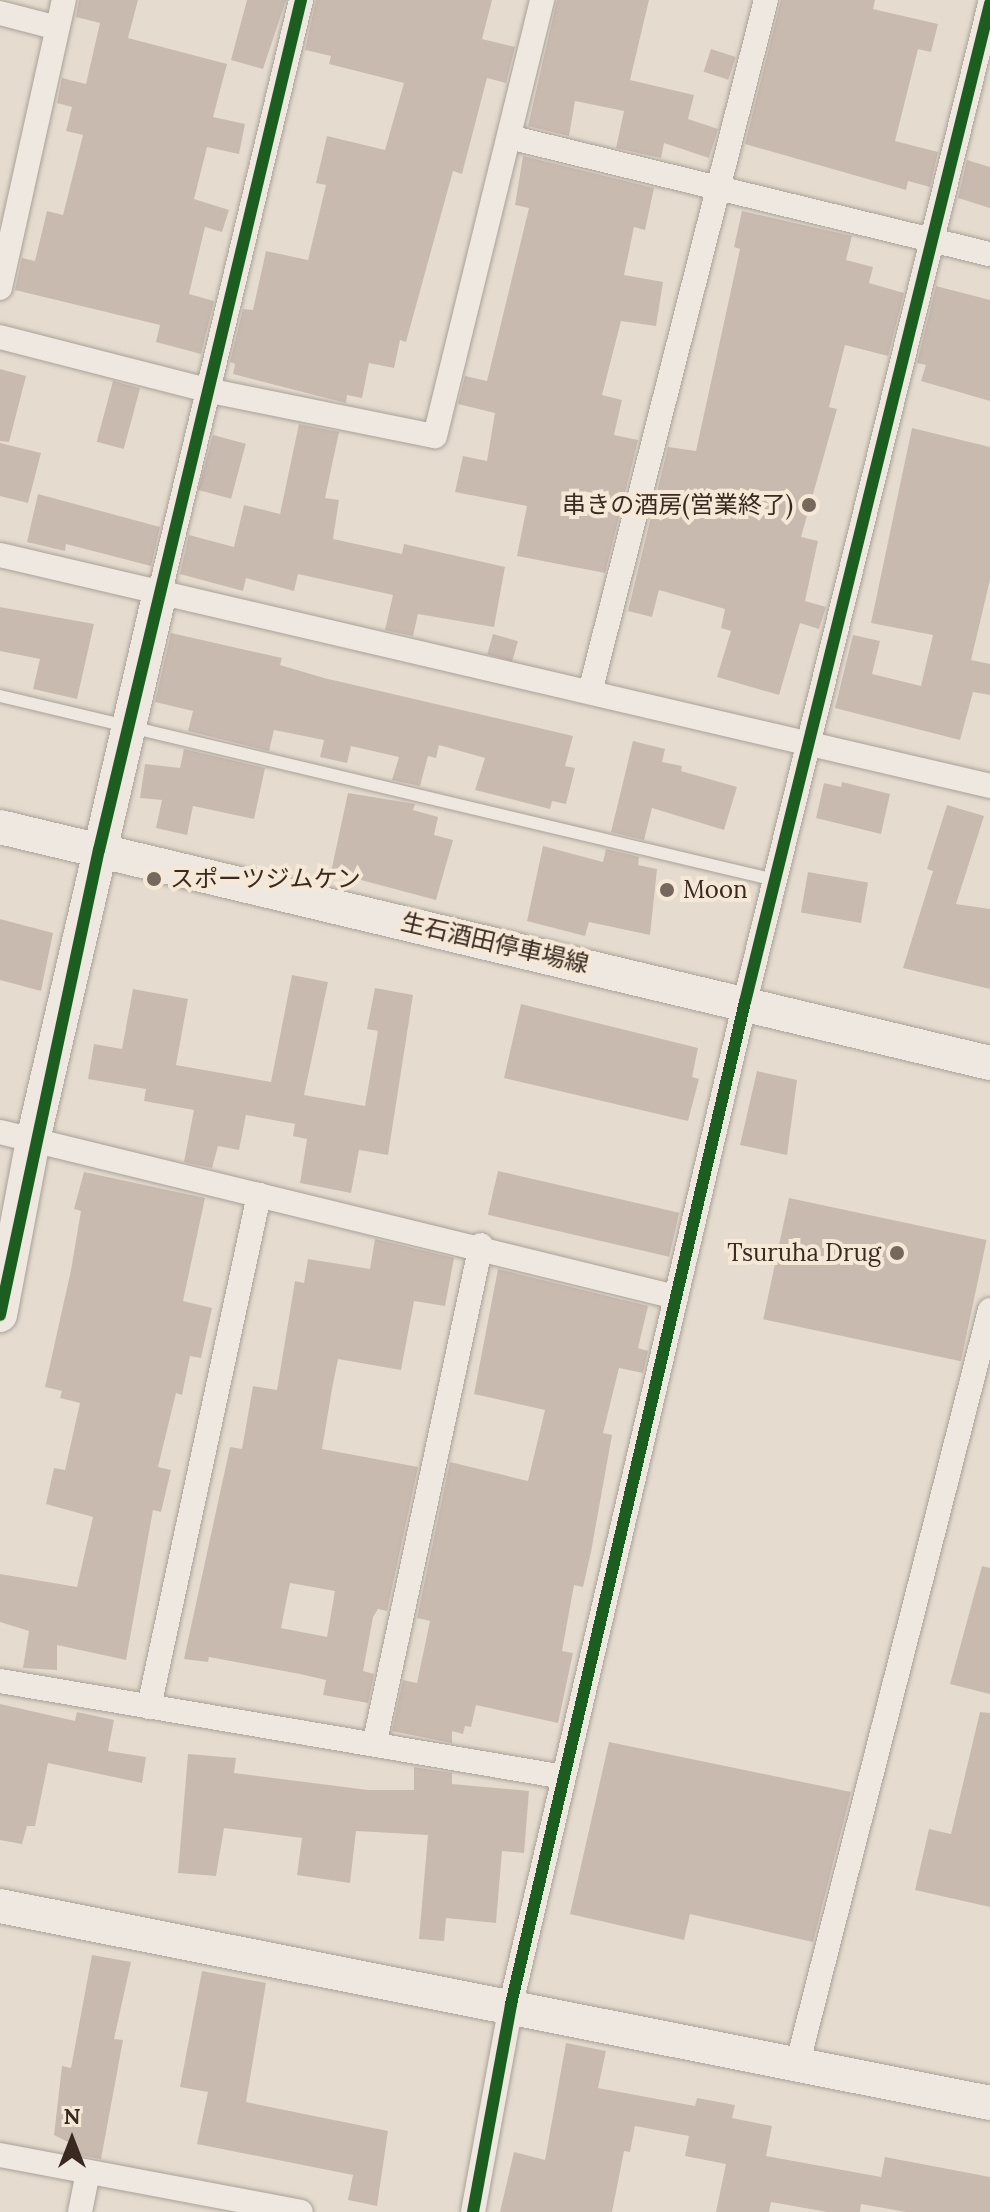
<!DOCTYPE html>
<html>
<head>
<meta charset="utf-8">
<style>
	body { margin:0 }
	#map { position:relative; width:990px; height:2212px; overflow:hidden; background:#e5dccf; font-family:Lora,"Noto Sans JP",serif }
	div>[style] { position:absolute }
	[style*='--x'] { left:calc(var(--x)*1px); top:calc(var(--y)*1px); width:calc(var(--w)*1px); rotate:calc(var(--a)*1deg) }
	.building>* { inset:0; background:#c9bab0; transform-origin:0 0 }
	.roads { filter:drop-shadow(0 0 2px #aaa198) drop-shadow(0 0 2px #aaa198) }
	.lane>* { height:12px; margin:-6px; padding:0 6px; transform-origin:6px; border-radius:6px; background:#eee8e1 }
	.street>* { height:24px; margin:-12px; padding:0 12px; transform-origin:12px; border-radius:12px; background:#eee8e1 }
	.secondary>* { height:34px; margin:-17px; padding:0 17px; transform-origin:17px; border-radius:17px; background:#eee8e1 }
	.cycleway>* { height:12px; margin:-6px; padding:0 6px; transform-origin:6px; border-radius:6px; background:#1b5e20 }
	.dots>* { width:22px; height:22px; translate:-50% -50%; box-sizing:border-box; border:4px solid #f5e8d7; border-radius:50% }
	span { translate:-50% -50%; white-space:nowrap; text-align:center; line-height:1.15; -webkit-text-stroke:8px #f5e8d7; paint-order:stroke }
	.poi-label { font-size:24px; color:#392920 }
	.right { translate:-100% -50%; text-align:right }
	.left { translate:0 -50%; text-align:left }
	.street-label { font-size:24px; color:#392920 }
	.north { position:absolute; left:32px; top:2100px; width:80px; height:80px; -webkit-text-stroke:6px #f5e8d7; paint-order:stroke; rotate:0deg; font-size:22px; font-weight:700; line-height:32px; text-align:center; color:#392920 }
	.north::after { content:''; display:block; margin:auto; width:28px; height:36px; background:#392920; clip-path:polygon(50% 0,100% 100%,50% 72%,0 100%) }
</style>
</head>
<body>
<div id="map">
	<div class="building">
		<i style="clip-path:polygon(79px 0,138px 0,128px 38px,227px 64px,213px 117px,245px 124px,239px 154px,207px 147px,194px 199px,229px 210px,222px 232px,205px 227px,189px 294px,214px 301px,201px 354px,156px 342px,160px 325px,15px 290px,22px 258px,35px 261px,47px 211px,63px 215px,83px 135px,66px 131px,72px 107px,57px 103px,62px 78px,86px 84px,100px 23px,76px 17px)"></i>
		<i style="clip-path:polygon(247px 0,286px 0,263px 69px,231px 60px)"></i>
		<i style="clip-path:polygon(316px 0,492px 0,482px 39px,515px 47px,506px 83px,487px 78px,462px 174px,453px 171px,406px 342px,400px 340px,394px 368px,369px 363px,362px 398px,347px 395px,346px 403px,233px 374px,235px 364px,230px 362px,243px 309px,253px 310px,266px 251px,308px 260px,326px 185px,316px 183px,327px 136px,385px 150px,404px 83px,329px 64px,331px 56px,305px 50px)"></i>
		<i style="clip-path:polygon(557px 0,649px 0,630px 80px,694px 95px,688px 119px,718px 129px,709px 158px,664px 143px,661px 158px,616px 148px,624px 111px,575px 101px,569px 136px,528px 126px)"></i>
		<i style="clip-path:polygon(781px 0,875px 0,873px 9px,938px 24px,931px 52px,918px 49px,895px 141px,938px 152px,930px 187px,908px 181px,906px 190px,745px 144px)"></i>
		<i style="left:711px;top:49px;width:26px;height:24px;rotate:18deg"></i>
		<i style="clip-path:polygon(523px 156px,654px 188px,645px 230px,634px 227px,624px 275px,663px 282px,656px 326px,621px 321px,602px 395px,622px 400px,614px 435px,638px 440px,605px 573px,517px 556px,527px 506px,455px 492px,463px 456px,487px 461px,495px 413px,458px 404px,465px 376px,487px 381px,529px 208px,515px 205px)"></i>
		<i style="clip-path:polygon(967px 160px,990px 167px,990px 208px,958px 198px)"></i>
		<i style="clip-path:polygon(742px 211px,852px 236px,846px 260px,873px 267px,869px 283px,904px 293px,888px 356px,845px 345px,829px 407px,837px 409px,801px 537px,818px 541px,805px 601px,826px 607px,819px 629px,800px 623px,779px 695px,717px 677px,731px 631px,721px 628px,725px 609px,659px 590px,652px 617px,628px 611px,668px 447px,696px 451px,740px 249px,734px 247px)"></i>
		<i style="clip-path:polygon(936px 286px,990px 300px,990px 401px,921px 381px,926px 365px,917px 363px)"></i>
		<i style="clip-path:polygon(0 369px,26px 376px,9px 442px,0 441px)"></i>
		<i style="left:113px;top:381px;width:28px;height:63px;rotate:15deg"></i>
		<i style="clip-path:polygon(299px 424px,339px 432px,325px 498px,339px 500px,333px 539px,402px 554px,404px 544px,505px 567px,494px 627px,418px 614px,413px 636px,385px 630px,393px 595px,298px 574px,294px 591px,246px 578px,243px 591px,180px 574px,189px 535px,234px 547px,244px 505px,280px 514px)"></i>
		<i style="clip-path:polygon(912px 428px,990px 447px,990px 580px,971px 660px,990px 664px,990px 695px,973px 692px,960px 740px,835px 708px,853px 635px,880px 641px,872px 674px,921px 686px,933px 635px,871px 623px)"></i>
		<i style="left:213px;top:435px;width:34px;height:57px;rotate:15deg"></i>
		<i style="clip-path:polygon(0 443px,41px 453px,28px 503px,0 496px)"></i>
		<i style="clip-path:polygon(38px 494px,160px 527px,151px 566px,66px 544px,65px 551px,27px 542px)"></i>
		<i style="clip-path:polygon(0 607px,94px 624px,77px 699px,33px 689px,40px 659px,0 651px)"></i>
		<i style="clip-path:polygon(171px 633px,282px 658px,280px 665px,324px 678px,573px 736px,565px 766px,575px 768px,566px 804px,552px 801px,550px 809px,475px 790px,485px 758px,439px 745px,436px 758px,428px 756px,420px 786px,392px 780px,399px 757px,351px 746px,347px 763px,320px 757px,324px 740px,274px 730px,269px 751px,188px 731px,193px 711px,155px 702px)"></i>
		<i style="left:493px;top:634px;width:26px;height:21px;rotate:16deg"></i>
		<i style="clip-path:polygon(633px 741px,665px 749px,662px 762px,682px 766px,681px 771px,737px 787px,724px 830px,652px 808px,644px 840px,611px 832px)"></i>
		<i style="clip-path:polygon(184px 749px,265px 768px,254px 819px,193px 806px,187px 835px,156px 828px,162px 800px,140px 798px,145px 764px,180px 768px)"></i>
		<i style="clip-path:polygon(842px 782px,890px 794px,881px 834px,816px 818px,824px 783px,841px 787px)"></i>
		<i style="clip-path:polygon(348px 793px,415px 804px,413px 810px,438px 817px,434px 835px,453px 840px,436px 900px,331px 872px)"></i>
		<i style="clip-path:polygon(947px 805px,984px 816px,956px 904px,990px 909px,990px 989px,903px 968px,933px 871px,927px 869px)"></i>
		<i style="clip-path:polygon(543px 846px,603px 862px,606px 849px,639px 857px,638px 865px,657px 869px,650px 935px,589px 922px,585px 936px,527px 921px)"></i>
		<i style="left:808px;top:872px;width:61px;height:41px;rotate:10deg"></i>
		<i style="clip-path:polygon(0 919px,53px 933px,41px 991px,0 980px)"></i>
		<i style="clip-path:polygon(292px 975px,328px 982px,304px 1095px,365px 1106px,378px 1031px,367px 1029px,375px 988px,413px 995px,388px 1155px,359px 1150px,351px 1193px,300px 1183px,307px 1139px,293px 1136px,295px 1124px,246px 1115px,239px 1150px,218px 1146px,212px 1168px,184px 1162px,194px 1110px,144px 1101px,146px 1089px,88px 1079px,94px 1044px,122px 1049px,133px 989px,188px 999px,176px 1065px,271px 1082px)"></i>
		<i style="clip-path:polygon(521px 1004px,698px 1048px,692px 1077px,699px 1079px,688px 1121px,504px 1078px)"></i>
		<i style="clip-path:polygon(757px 1071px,797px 1080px,787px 1155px,740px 1145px)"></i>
		<i style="left:498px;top:1171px;width:186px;height:45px;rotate:13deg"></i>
		<i style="clip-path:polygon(84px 1172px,205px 1198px,183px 1301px,212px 1308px,201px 1358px,190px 1356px,182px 1395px,176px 1393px,158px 1467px,171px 1470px,161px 1512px,153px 1510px,126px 1660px,57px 1645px,57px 1670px,23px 1668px,29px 1631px,0 1622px,0 1574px,77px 1587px,93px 1517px,46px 1504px,54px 1468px,65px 1470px,80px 1403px,60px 1398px,62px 1391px,45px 1387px,71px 1270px,81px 1211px,74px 1209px)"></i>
		<i style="left:789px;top:1198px;width:202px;height:124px;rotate:12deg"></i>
		<i style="clip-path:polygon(evenodd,375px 1239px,454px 1258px,445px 1306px,414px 1301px,401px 1370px,338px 1359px,332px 1389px,322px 1449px,418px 1467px,387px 1611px,378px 1609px,373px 1617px,363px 1671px,374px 1674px,368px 1703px,323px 1695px,326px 1680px,300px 1674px,209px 1657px,208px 1662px,184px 1659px,230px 1447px,242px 1449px,253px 1386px,277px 1390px,295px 1281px,304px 1283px,308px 1259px,370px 1269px,375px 1239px,290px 1583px,335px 1591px,327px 1637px,281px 1628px,290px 1583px)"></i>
		<i style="clip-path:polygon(498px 1269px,648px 1306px,638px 1348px,648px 1351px,643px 1373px,619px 1368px,603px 1433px,612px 1435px,591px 1552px,583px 1587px,574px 1585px,562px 1651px,573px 1653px,558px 1723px,476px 1705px,471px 1727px,465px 1726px,463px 1734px,452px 1731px,452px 1743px,392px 1731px,403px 1680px,417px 1683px,430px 1621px,417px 1618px,450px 1462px,528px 1481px,545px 1410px,474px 1394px)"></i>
		<i style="clip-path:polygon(982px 1566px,990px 1568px,990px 1694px,950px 1684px)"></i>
		<i style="clip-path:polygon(0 1704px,75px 1721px,77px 1712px,114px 1720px,108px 1751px,146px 1757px,142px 1783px,48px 1763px,35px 1826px,27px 1826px,22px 1844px,0 1840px)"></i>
		<i style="clip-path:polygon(980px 1712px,990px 1713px,990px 1907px,915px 1890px,929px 1829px,951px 1834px)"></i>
		<i style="clip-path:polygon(609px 1742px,851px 1792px,813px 1942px,690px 1914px,684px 1940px,570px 1914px)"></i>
		<i style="clip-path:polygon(188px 1754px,236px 1758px,234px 1773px,368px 1790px,414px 1790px,414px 1767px,452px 1773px,452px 1784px,529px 1791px,524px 1853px,502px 1851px,496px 1923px,446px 1918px,444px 1941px,419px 1939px,428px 1835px,356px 1831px,350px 1883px,297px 1875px,302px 1838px,224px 1828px,216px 1876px,178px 1873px)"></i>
		<i style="clip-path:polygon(92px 1955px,131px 1962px,114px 2039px,123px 2040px,101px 2159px,74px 2154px,76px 2146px,54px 2135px,62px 2066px,71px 2068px)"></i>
		<i style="clip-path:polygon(202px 1971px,266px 1983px,246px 2102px,388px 2131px,377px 2206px,348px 2200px,353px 2175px,197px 2144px,208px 2092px,180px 2087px)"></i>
		<i style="clip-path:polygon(566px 2043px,606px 2051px,598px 2088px,695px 2106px,697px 2098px,735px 2105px,732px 2118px,772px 2126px,766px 2156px,881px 2177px,885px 2157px,990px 2177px,990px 2212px,906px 2212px,861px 2204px,860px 2212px,827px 2212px,771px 2202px,769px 2212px,716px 2212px,726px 2164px,685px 2156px,689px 2136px,635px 2126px,630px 2152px,624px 2151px,612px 2212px,500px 2212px,514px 2152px,545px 2160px)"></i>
	</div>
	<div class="roads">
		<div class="lane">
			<i style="--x:0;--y:696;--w:797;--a:13.36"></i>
		</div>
		<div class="street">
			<i style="--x:0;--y:13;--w:59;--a:14.7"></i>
			<i style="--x:509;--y:137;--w:495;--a:13.7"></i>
			<i style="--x:0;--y:288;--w:295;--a:-77.5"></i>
			<i style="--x:0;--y:337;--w:218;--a:14.4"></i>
			<i style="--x:211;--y:391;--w:228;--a:11.4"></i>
			<i style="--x:435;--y:436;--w:449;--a:-76.2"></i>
			<i style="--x:0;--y:555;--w:1017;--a:13.13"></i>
			<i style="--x:160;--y:592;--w:609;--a:-76.6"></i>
			<i style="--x:590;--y:692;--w:714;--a:-75.73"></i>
			<i style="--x:0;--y:1132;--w:696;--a:13.72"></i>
			<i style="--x:0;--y:1681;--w:572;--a:9.66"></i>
			<i style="--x:149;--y:1707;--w:524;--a:-77.87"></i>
			<i style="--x:375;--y:1741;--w:507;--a:-77.94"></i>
			<i style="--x:798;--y:2062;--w:776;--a:-75.68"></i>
			<i style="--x:0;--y:2155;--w:306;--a:10.7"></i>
			<i style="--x:80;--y:2212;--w:41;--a:-78.7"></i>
			<i style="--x:473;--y:2212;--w:211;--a:-79.6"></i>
			<i style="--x:511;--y:2004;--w:1029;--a:-76.86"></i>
			<i style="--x:745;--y:1002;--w:1028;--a:-76.21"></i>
		</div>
		<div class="secondary">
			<i style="--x:0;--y:827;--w:1018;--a:13.41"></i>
			<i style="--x:0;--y:1315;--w:178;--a:-79.3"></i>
			<i style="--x:33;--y:1140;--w:563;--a:-76.95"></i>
			<i style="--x:0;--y:1906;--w:1009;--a:11.25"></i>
		</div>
	</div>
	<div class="cycleway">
		<i style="--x:0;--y:1315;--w:475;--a:-78"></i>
		<i style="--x:99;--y:850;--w:874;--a:-76.63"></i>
		<i style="--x:473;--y:2212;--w:211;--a:-79.6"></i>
		<i style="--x:511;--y:2004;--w:1029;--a:-76.86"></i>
		<i style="--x:745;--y:1002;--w:1028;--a:-76.21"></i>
	</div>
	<div class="dots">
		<i style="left:809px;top:505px;background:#75685d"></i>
		<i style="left:154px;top:879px;background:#75685d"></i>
		<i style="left:667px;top:890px;background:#75685d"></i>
		<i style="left:897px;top:1253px;background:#75685d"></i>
	</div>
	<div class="poi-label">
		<span class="right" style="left:793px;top:505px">串きの酒房(営業終了)</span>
		<span class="left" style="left:170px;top:879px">スポーツジムケン</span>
		<span class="left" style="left:683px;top:890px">Moon</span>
		<span class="right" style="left:881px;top:1253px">Tsuruha Drug</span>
	</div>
	<div class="street-label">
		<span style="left:495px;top:943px;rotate:13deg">生石酒田停車場線</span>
	</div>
	<div class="north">N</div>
</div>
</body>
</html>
